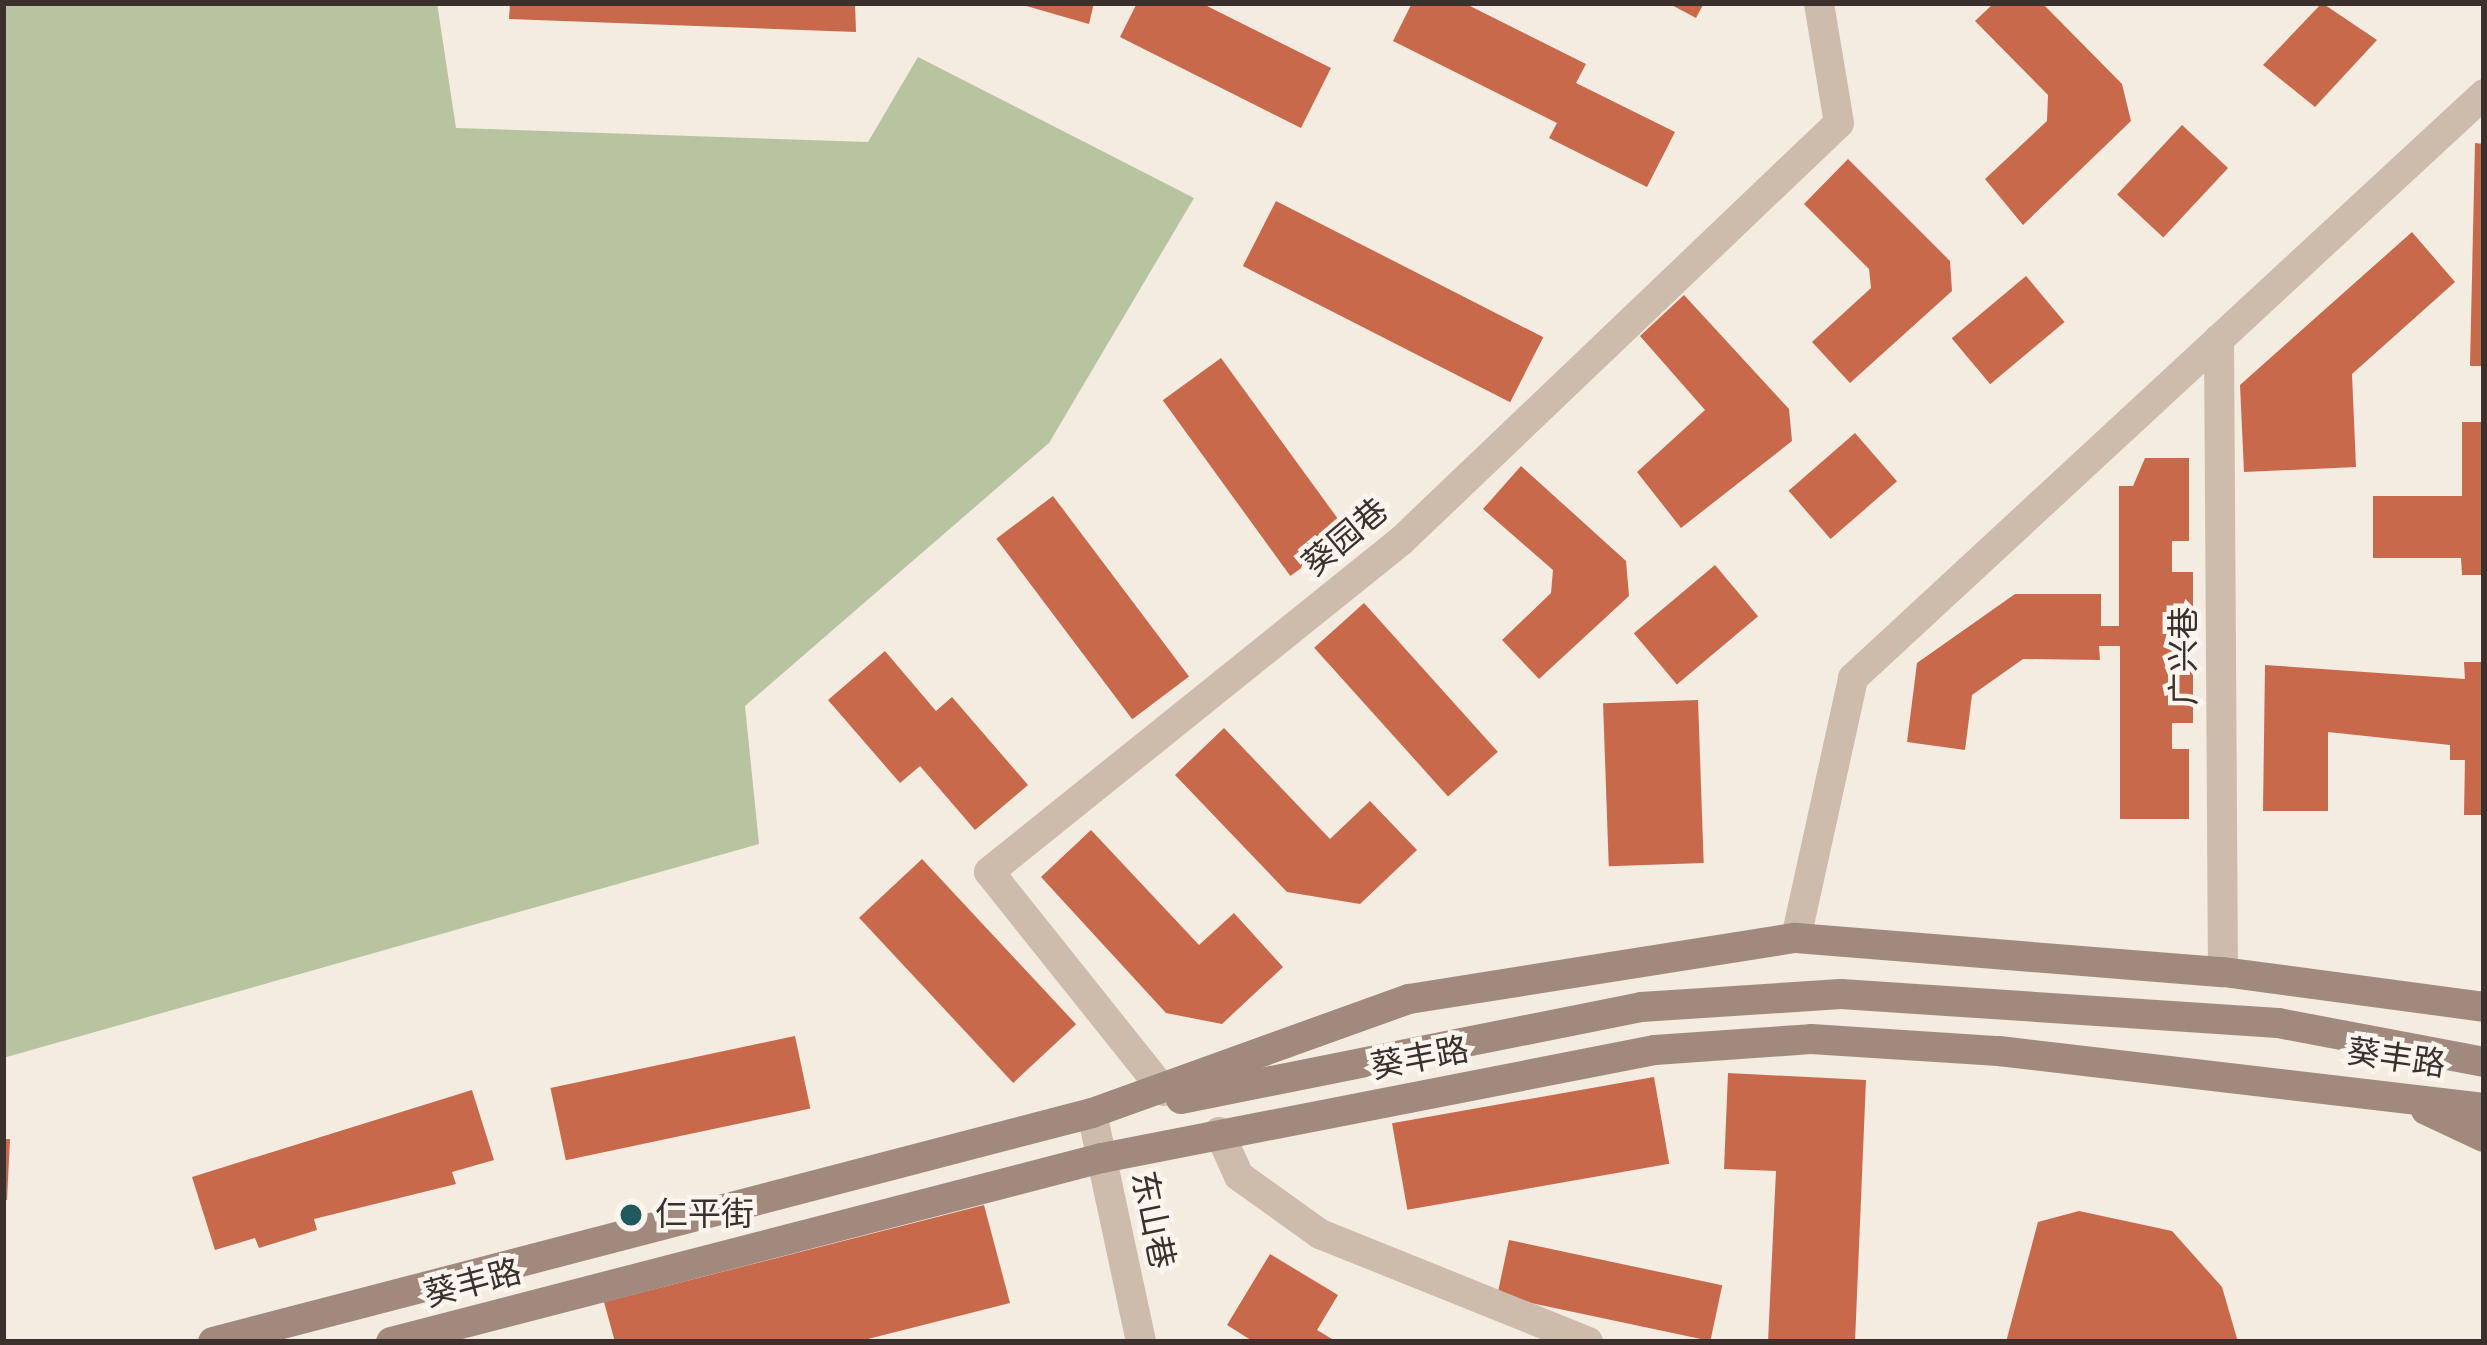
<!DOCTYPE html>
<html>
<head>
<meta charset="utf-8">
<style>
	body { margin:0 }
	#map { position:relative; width:2487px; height:1345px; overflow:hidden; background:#f4ebe1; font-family:Karla,"Noto Sans SC",sans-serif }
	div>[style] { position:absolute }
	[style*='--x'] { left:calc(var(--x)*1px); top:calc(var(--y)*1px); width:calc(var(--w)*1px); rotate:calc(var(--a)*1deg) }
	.green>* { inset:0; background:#b8c4a0 }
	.building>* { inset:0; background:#c8694b; transform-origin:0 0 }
	.minor>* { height:30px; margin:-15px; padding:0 15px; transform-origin:15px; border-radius:15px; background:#cdbbac }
	.secondary>* { height:30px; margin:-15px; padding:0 15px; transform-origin:15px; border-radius:15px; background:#a18a7d }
	.dots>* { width:33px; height:33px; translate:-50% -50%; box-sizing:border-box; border:6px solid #fbf5ee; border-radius:50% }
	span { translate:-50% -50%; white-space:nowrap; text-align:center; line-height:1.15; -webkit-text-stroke:9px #fbf5ee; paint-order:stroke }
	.street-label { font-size:33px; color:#3b302b }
	.poi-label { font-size:33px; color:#3b302b }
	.left { translate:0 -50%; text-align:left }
	.frame { position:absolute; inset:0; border:6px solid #3b302b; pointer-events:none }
</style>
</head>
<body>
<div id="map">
	<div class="green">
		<i style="clip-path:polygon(3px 3px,437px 3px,456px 128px,868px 142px,918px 57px,1194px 198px,1049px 443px,745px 706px,759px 844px,3px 1058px)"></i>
	</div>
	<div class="building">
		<i style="clip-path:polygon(510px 3px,855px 3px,856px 32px,509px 19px)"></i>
		<i style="clip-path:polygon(1016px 3px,1094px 3px,1089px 24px)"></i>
		<i style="clip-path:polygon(1137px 3px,1201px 3px,1331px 68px,1301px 128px,1120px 37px)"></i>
		<i style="clip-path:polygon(1412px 3px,1464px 3px,1586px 64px,1576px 83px,1675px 132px,1647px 187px,1549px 138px,1557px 123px,1393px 41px)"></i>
		<i style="clip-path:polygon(1668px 3px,1704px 3px,1696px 18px)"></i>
		<i style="clip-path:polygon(1994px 3px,2042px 3px,2122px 84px,2131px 121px,2023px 225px,1985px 179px,2047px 121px,2048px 95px,1975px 21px)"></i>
		<i style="clip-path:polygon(2322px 3px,2377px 40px,2315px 107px,2263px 65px)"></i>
		<i style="left:2182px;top:125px;width:63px;height:95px;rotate:43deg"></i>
		<i style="clip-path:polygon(2475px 143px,2484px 144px,2484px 366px,2470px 366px)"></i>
		<i style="clip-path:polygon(1848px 159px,1950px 261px,1952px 291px,1850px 383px,1812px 342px,1871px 288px,1869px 269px,1804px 204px)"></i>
		<i style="left:1276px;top:201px;width:300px;height:73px;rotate:27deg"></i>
		<i style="clip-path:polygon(2412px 232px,2455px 282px,2352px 374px,2356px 467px,2244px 472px,2240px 385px)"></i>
		<i style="left:2026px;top:276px;width:60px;height:97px;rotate:50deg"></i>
		<i style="clip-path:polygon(1684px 295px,1789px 409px,1792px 441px,1681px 528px,1637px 472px,1705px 410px,1640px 336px)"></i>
		<i style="left:1221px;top:358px;width:217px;height:72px;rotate:54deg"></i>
		<i style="clip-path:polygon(2462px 422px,2484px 422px,2484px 575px,2462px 575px,2461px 558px,2373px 558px,2373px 496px,2462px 496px)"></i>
		<i style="left:1855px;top:433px;width:64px;height:88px;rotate:49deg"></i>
		<i style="clip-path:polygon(2145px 458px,2189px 458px,2189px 541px,2172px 541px,2172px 572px,2193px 572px,2193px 630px,2173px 631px,2173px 662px,2193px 662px,2193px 723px,2172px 723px,2172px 749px,2189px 749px,2189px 819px,2120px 819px,2120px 646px,2099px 646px,2100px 660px,2023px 659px,1972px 695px,1965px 750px,1907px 742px,1917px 663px,2015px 594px,2101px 594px,2101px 626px,2119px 626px,2119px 486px,2133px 486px)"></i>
		<i style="clip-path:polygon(1521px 466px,1626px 561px,1629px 596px,1539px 679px,1502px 640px,1551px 593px,1553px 570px,1483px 509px)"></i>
		<i style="left:1053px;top:496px;width:226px;height:71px;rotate:53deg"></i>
		<i style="left:1715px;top:565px;width:67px;height:106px;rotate:50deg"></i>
		<i style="left:1364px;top:603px;width:200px;height:67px;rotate:48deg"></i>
		<i style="clip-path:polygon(885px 651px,936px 711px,952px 697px,1028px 785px,975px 830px,920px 766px,900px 783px,828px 700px)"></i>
		<i style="clip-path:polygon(2464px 662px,2484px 662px,2484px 815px,2464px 815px,2465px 760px,2450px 760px,2450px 745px,2328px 732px,2328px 811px,2263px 811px,2265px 665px,2465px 679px)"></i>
		<i style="left:1698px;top:700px;width:163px;height:95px;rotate:88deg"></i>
		<i style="clip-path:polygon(1224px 728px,1330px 839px,1370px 801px,1417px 850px,1360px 904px,1287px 892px,1175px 775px)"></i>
		<i style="clip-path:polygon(1091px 830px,1199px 945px,1234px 913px,1283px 967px,1222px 1024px,1166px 1013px,1041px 877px)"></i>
		<i style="left:922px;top:859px;width:226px;height:86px;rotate:47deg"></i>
		<i style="left:795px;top:1036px;width:74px;height:250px;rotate:78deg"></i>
		<i style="clip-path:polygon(1728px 1073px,1866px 1080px,1855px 1342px,1768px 1342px,1776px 1171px,1724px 1169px)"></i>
		<i style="left:1654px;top:1077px;width:88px;height:266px;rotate:80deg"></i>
		<i style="clip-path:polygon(472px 1090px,494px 1160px,452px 1172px,456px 1184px,314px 1219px,317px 1230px,259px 1248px,255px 1238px,215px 1250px,192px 1177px)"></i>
		<i style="clip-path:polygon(3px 1139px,10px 1139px,7px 1200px,3px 1200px)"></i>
		<i style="clip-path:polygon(984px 1205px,1010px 1303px,856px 1342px,615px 1342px,604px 1302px)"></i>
		<i style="clip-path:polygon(2079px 1211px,2172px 1231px,2222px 1287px,2238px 1342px,2006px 1342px,2038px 1222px)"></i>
		<i style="left:1509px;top:1240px;width:218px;height:57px;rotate:12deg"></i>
		<i style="clip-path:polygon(1270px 1254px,1338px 1295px,1317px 1330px,1337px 1342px,1254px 1342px,1227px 1325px)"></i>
	</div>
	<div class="minor">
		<i style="--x:2219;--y:339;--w:633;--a:89.64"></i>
		<i style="--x:1796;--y:938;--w:266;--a:-77.6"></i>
		<i style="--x:1853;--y:678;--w:860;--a:-42.78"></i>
		<i style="--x:1164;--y:1091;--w:280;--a:-128.6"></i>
		<i style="--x:989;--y:872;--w:528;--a:-38.78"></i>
		<i style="--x:1401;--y:541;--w:605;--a:-43.66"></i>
		<i style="--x:1839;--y:123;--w:122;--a:-99.5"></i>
		<i style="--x:1092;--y:1113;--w:234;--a:77.9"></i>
		<i style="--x:1219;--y:1132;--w:48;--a:65.6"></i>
		<i style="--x:1239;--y:1176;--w:100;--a:35.6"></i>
		<i style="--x:1320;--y:1234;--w:289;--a:21.9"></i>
	</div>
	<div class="secondary">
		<i style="--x:1181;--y:1099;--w:469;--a:-11.3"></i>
		<i style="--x:1641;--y:1007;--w:200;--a:-3.7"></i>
		<i style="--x:1841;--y:994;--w:438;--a:3.8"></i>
		<i style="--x:2278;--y:1023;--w:210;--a:10.7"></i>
		<i style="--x:2426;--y:1110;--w:64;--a:25"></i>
		<i style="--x:213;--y:1342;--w:908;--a:-14.6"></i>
		<i style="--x:1092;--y:1113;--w:337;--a:-19.8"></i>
		<i style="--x:1409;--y:999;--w:392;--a:-9"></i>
		<i style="--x:1796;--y:938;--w:428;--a:4.6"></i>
		<i style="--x:2223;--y:972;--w:263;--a:7.6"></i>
		<i style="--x:391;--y:1342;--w:734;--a:-14.51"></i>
		<i style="--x:1102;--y:1158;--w:563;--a:-11.05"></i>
		<i style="--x:1655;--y:1050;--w:156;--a:-4"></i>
		<i style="--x:1811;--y:1039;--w:188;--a:3.7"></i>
		<i style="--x:1999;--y:1051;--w:488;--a:6.7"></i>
	</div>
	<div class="dots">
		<i style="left:631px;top:1215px;background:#1f5a5e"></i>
	</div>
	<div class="street-label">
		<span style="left:1346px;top:538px;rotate:-40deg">葵园巷</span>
		<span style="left:2185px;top:656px;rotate:-90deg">广兴巷</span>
		<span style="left:1420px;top:1059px;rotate:-11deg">葵丰路</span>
		<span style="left:2396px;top:1059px;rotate:8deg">葵丰路</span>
		<span style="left:1152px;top:1220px;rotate:78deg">东山巷</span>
		<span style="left:473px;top:1284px;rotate:-15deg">葵丰路</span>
	</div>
	<div class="poi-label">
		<span class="left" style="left:655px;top:1215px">仁平街</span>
	</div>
	<div class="frame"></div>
</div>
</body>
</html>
